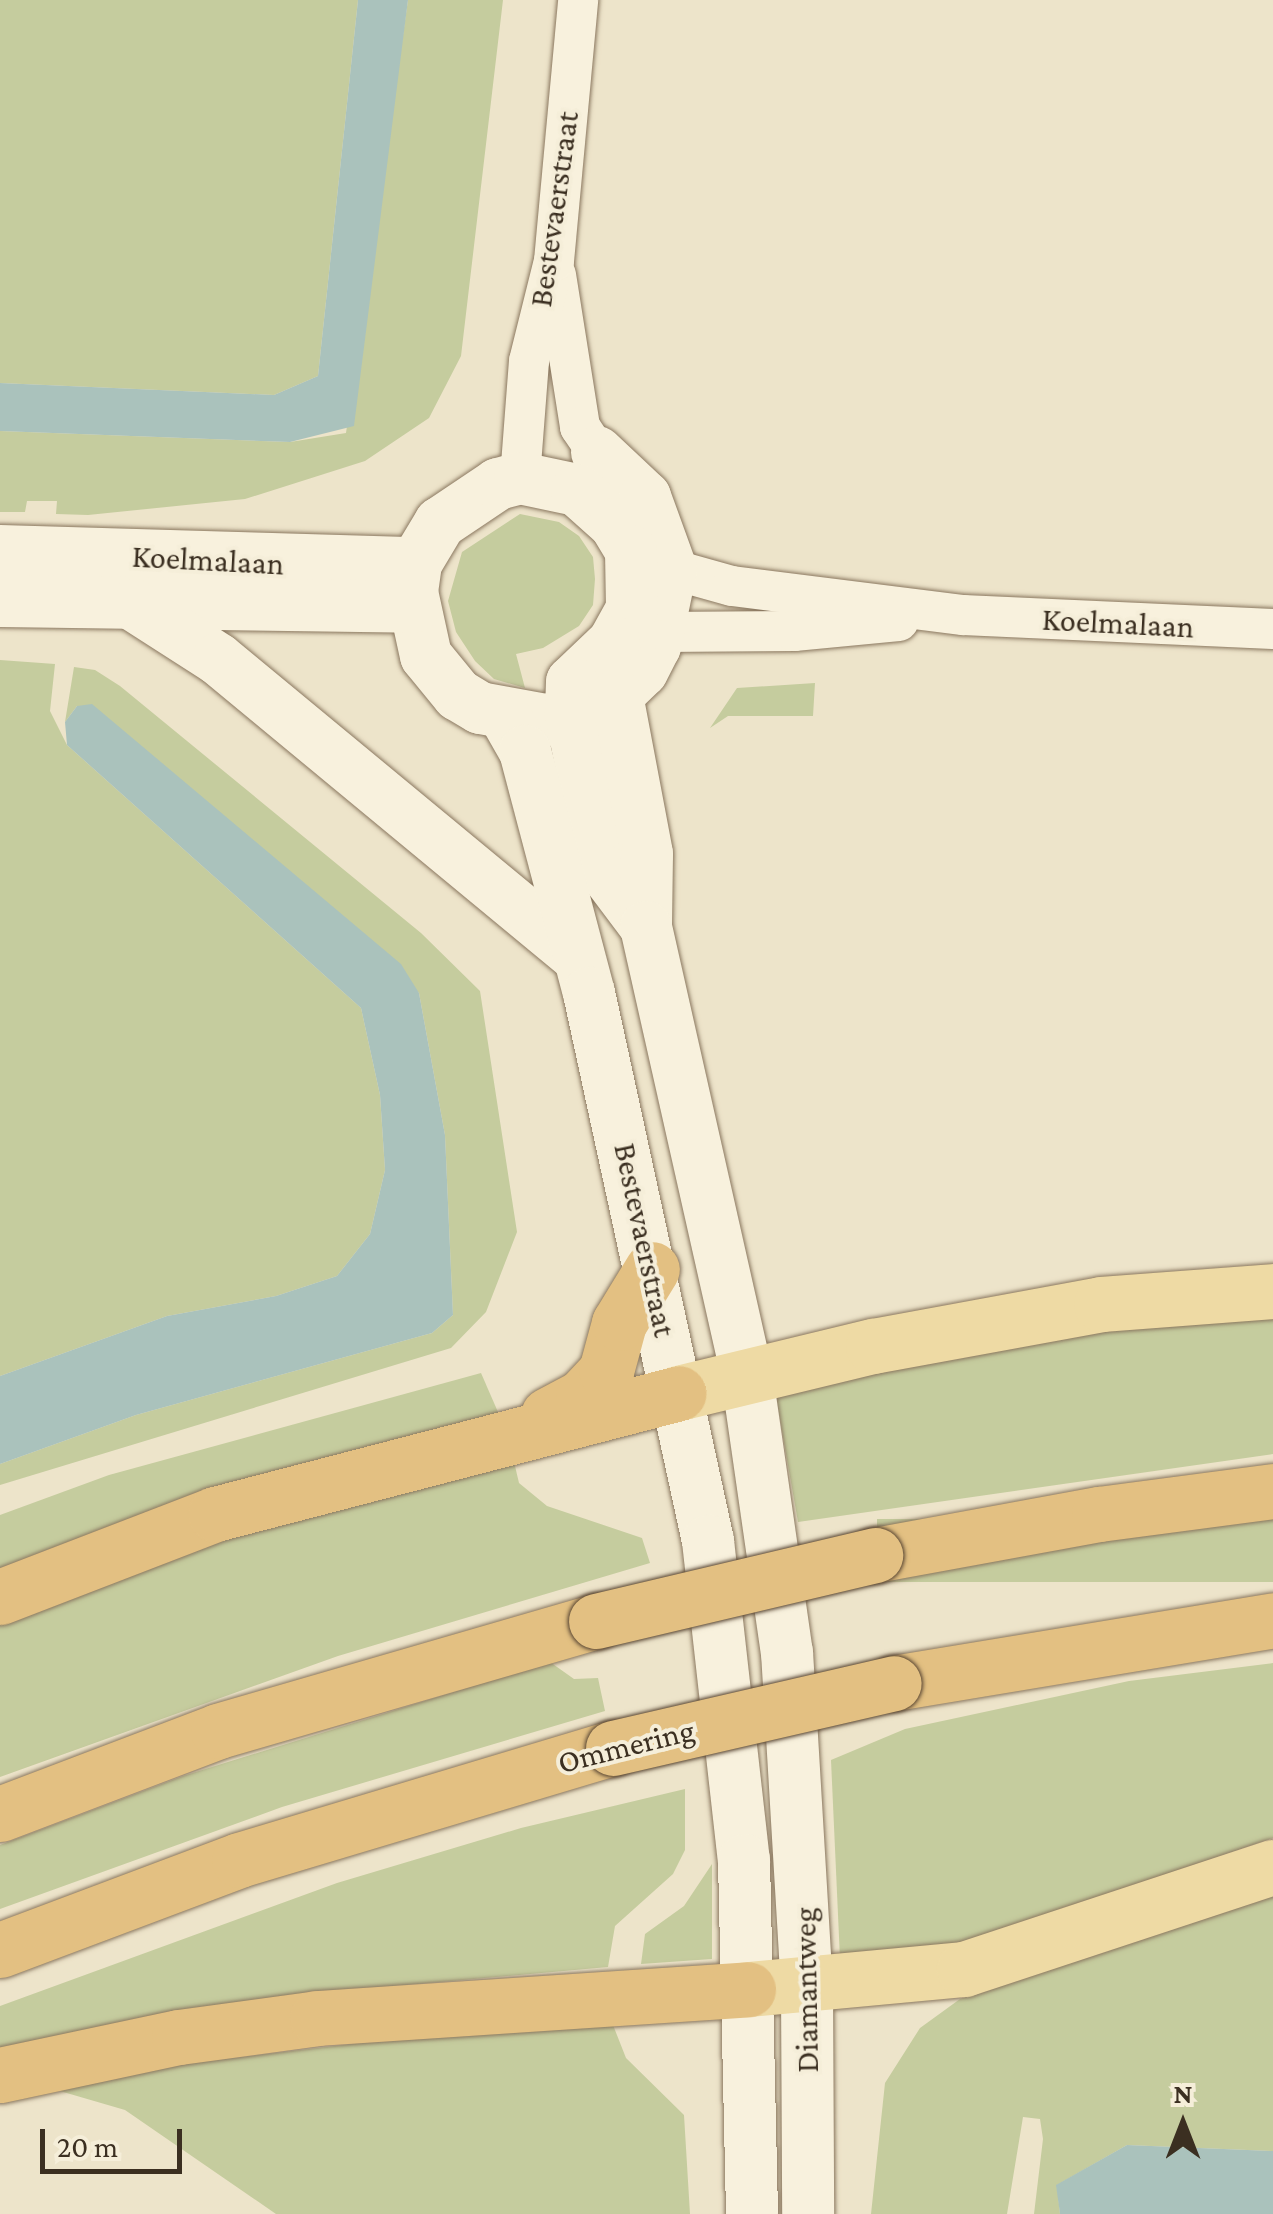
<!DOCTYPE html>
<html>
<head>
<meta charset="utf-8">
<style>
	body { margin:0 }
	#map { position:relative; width:1273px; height:2214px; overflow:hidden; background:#ede4ca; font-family:"Crimson Pro",serif }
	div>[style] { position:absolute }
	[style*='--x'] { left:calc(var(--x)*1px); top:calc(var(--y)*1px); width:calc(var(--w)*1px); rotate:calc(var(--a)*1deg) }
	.green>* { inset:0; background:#c5cc9e; transform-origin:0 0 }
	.water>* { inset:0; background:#aac2bc }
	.roads { filter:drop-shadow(0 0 2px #8a775f) drop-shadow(0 0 2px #8a775f) }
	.minor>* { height:40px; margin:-20px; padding:0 20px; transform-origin:20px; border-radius:20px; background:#f8f1dd }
	.tertiary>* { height:52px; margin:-26px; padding:0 26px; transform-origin:26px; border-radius:26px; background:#f8f1dd }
	.primary>* { height:55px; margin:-27.5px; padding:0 27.5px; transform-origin:27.5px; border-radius:27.5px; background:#eedaa4 }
	.trunk>* { height:55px; margin:-27.5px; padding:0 27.5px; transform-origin:27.5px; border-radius:27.5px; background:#e3c082 }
	.bridges { filter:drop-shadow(0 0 2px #584532) drop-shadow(0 0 2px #584532) }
	.trunk-bridge>* { height:55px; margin:-27.5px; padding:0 27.5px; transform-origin:27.5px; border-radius:27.5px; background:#e3c082 }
	span { translate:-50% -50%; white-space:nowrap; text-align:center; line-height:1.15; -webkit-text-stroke:8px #f5eed9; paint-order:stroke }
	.street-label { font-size:32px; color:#3b2f21 }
	.north { position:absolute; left:1133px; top:2074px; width:100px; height:100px; -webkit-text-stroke:8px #f5eed9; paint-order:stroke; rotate:0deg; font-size:28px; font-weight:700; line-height:40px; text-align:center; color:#3b2f21 }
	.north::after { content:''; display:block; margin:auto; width:35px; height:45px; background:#3b2f21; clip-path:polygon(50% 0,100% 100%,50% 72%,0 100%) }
	.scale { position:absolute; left:40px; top:2129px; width:142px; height:45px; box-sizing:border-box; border:5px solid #3b2f21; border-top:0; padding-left:12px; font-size:30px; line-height:35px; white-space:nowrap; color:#3b2f21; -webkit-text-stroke:8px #f5eed9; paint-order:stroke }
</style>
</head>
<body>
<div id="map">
	<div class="green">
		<i style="clip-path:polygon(0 0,358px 0,318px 376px,274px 395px,0 383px)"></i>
		<i style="clip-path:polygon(408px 0,503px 0,461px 356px,429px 418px,365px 461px,245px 499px,88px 515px,56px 514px,57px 501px,27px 501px,25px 512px,0 512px,0 431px,290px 442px,346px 433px)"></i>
		<i style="clip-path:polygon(520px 514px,559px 522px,579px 536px,593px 557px,595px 579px,593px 605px,579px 626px,543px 648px,516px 654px,525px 688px,494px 679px,475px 661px,456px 632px,448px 601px,462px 552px)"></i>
		<i style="clip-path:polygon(0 660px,55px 664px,50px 711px,67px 745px,361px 1008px,380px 1095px,385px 1170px,370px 1234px,337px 1276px,276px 1296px,167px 1316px,0 1376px)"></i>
		<i style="clip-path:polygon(74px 667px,95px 670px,120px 686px,421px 933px,480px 991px,517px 1232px,486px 1312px,451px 1348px,0 1485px,0 1464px,136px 1415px,432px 1333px,453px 1315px,445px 1135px,419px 993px,77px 706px,65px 722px)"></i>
		<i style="clip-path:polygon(815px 683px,813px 716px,728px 716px,710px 728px,737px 688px)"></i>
		<i style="clip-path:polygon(1273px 1318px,1273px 1454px,798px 1522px,776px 1397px,793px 1381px,1093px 1327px)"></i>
		<i style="clip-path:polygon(481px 1373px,501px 1419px,0 1577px,0 1515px,109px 1475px)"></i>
		<i style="clip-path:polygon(511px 1449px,519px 1483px,547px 1506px,642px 1538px,650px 1563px,338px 1656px,0 1777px,0 1612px,58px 1586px)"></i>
		<i style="left:1273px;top:1519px;width:63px;height:396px;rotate:90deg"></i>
		<i style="clip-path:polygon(550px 1662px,574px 1679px,598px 1678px,605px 1711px,282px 1807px,0 1909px,0 1845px,183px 1776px)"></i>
		<i style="clip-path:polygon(1273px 1663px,1273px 1838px,967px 1943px,840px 1959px,831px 1760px,905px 1729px,1129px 1681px)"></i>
		<i style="clip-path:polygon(685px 1789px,685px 1850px,673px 1874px,615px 1926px,608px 1967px,283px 1996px,0 2056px,0 2006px,337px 1883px,521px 1828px)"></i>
		<i style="clip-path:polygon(712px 1864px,712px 1959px,641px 1964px,645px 1934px,684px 1906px)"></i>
		<i style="clip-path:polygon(1273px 1893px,1273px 2151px,1127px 2145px,1057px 2185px,1060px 2214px,1034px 2214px,1043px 2139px,1040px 2119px,1023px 2117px,1007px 2214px,871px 2214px,885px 2083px,920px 2028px,960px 1999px)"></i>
		<i style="clip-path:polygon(613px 2025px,626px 2058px,684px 2115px,690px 2214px,276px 2214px,125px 2110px,29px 2082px,360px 2043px)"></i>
	</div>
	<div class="water">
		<i style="clip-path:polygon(358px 0,408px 0,354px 426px,290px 442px,0 431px,0 383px,274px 395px,318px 376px)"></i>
		<i style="clip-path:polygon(92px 704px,401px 964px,419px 993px,445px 1135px,453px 1315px,432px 1333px,136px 1415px,0 1464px,0 1376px,167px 1316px,276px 1296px,337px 1276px,370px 1234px,385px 1170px,380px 1095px,361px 1008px,67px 745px,65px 722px,77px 706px)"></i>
		<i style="clip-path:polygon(1127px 2145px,1273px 2151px,1273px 2214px,1060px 2214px,1056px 2185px)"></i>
	</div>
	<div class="roads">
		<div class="minor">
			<i style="--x:556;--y:275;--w:154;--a:81"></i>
			<i style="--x:580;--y:427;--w:30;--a:56"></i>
			<i style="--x:520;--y:478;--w:117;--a:-85.6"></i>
			<i style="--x:529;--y:361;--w:103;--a:-76"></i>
			<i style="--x:554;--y:261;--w:262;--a:-84.7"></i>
			<i style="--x:671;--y:569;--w:63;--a:15.6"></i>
			<i style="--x:732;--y:586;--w:233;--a:7.2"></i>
			<i style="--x:963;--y:615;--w:310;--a:2.6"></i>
			<i style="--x:661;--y:632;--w:133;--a:-0.4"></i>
			<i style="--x:794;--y:631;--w:105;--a:-5.4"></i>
		</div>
		<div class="tertiary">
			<i style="--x:597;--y:452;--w:66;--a:43.2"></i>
			<i style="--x:645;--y:497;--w:77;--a:70.1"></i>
			<i style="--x:671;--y:569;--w:79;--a:101.7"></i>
			<i style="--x:655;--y:646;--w:28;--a:117"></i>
			<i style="--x:642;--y:671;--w:35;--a:136"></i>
			<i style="--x:617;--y:695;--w:51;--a:155.5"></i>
			<i style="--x:571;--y:716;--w:25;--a:171"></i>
			<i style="--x:546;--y:720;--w:67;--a:-169.7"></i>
			<i style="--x:480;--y:708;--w:26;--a:-149"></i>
			<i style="--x:458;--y:695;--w:50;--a:-129.4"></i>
			<i style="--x:426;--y:656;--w:66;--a:-102.3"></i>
			<i style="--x:412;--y:592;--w:29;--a:-82"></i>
			<i style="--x:416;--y:563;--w:47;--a:-59"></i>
			<i style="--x:440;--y:523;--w:70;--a:-33.9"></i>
			<i style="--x:498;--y:484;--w:23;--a:-15"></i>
			<i style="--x:520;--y:478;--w:58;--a:11.9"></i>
			<i style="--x:577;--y:490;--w:51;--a:41.8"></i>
			<i style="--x:615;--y:524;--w:31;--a:59"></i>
			<i style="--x:631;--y:551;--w:58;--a:89"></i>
			<i style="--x:632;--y:609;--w:38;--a:119"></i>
			<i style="--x:614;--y:642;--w:58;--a:136.4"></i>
			<i style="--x:572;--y:682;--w:34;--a:92"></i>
			<i style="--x:571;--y:716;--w:158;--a:78"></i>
			<i style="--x:604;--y:871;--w:70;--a:53.1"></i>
			<i style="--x:0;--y:551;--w:416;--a:1.7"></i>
			<i style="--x:0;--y:601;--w:414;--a:0.8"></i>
			<i style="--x:134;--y:605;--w:100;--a:32.7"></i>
			<i style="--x:218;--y:659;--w:462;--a:39.6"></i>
			<i style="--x:617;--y:695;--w:162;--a:79.3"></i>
			<i style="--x:647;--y:854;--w:73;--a:90.8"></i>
			<i style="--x:646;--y:927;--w:460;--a:77.3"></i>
			<i style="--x:747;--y:1376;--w:279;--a:81.8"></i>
			<i style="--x:787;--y:1652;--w:337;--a:86.6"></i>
			<i style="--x:807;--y:1988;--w:226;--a:89.7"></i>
			<i style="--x:505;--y:716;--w:40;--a:60.3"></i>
			<i style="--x:525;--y:751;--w:250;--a:75.2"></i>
			<i style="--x:589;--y:993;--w:561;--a:77.75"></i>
			<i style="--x:708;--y:1541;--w:321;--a:83.6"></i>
			<i style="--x:744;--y:1860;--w:354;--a:88.7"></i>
		</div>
		<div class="primary">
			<i style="--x:678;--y:1393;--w:201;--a:-13.6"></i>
			<i style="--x:873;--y:1346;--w:232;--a:-10.4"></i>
			<i style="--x:1101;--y:1304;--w:172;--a:-4.3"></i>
			<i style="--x:748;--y:1989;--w:217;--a:-5.3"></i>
			<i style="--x:964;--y:1969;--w:325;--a:-18.3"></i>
		</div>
		<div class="trunk">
			<i style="--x:548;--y:1415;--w:40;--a:-28"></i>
			<i style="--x:583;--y:1396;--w:34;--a:-47"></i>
			<i style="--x:606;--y:1371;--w:50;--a:-74.8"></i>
			<i style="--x:619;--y:1323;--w:63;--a:-58.6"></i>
			<i style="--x:875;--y:1555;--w:228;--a:-10.4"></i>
			<i style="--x:1099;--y:1514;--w:176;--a:-7.5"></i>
			<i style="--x:0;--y:1597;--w:230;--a:-21.1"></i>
			<i style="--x:215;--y:1514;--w:479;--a:-14.6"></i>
			<i style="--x:894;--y:1683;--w:384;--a:-9.4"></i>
			<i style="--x:0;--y:1814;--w:233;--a:-20.8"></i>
			<i style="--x:218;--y:1731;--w:394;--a:-16.2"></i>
			<i style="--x:0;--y:1950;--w:255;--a:-20.6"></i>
			<i style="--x:239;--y:1860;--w:390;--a:-16.7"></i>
			<i style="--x:0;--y:2075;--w:183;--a:-12"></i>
			<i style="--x:179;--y:2037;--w:139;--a:-7.8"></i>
			<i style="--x:317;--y:2018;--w:432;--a:-3.8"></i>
		</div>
	</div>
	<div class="bridges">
		<div class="trunk-bridge">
			<i style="--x:596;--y:1621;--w:287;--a:-13.3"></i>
			<i style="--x:613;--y:1748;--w:288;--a:-13"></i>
		</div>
	</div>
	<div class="street-label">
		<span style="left:554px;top:209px;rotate:-82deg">Bestevaerstraat</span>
		<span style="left:208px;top:560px;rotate:3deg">Koelmalaan</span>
		<span style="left:1118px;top:623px;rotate:3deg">Koelmalaan</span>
		<span style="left:645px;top:1240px;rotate:78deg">Bestevaerstraat</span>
		<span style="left:626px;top:1746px;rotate:-14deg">Ommering</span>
		<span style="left:806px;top:1990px;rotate:-91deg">Diamantweg</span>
	</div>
	<div class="north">N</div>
	<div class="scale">20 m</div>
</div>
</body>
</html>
